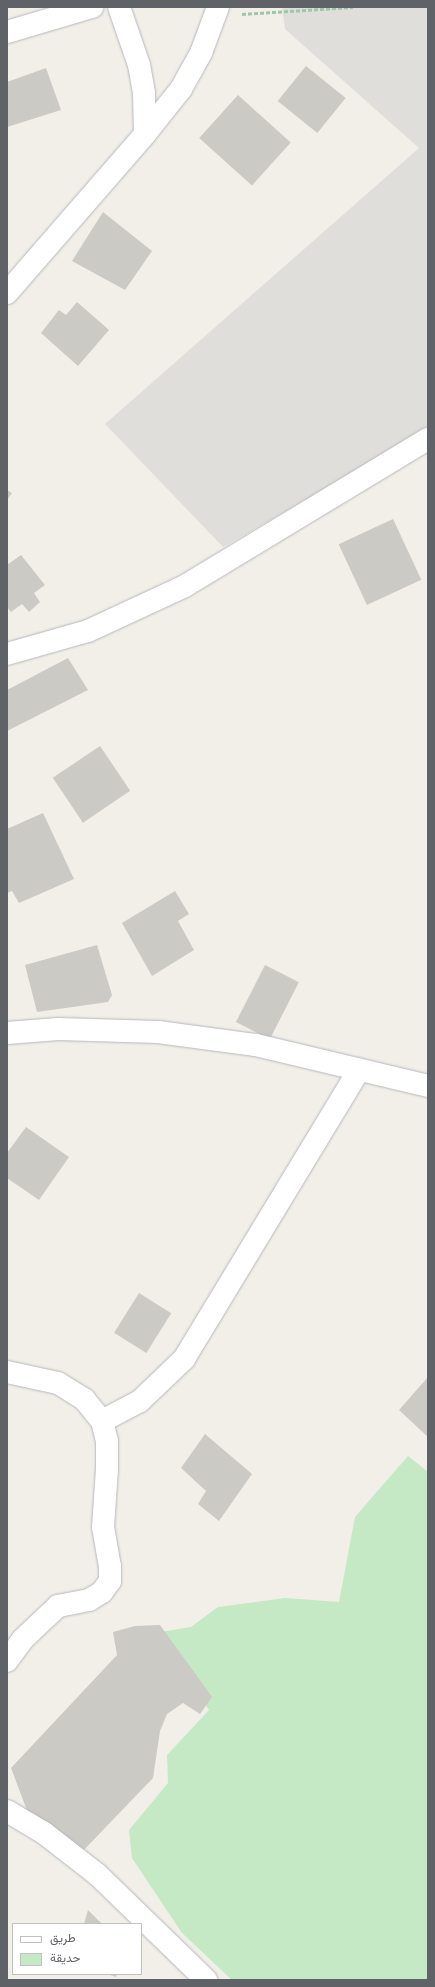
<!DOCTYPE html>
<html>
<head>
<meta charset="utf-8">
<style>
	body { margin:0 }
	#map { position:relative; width:435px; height:1987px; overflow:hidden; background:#f1efe8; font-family:Commissioner,Vazirmatn,sans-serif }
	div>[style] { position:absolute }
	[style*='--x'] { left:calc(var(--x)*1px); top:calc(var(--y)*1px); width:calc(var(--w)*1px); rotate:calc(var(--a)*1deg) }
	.industrial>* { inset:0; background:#e0deda }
	.green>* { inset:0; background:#c5e8c5 }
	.building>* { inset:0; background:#cccac5; transform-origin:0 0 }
	.path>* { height:2.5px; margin-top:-1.25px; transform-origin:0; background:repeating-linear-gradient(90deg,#9cc7a9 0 4px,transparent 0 6px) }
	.roads { filter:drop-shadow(0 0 1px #b5b8bc) drop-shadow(0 0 1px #b5b8bc) }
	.street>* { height:22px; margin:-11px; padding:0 11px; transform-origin:11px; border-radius:11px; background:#fff }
	.secondary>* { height:22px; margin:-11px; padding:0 11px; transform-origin:11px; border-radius:11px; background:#fff }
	span { translate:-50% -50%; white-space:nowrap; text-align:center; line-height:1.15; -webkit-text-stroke:3.5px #fff; paint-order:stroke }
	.frame { position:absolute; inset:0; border:8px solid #5f6368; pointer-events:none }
	.legend { position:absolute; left:12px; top:1923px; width:130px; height:52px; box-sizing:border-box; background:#fff; border:1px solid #bfc1c3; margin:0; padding:5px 7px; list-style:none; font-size:12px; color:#5f6368 }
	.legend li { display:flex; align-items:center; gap:8px; height:20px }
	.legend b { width:20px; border:1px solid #bfc1c3 }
</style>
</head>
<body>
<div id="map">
	<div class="industrial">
		<i style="clip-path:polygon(282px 7px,428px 7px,428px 430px,223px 547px,105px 424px,419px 148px,285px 29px)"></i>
	</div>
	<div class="green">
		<i style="clip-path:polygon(408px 1456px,428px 1472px,428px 1980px,232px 1980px,182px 1933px,132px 1858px,129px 1830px,168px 1783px,167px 1755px,209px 1710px,155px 1633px,191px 1627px,218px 1607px,285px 1598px,339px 1602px,355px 1517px)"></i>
	</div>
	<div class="building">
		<i style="left:306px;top:66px;width:51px;height:45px;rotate:39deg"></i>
		<i style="clip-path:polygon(46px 68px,61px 110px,7px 127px,7px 82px)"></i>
		<i style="left:238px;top:95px;width:71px;height:58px;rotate:42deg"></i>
		<i style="clip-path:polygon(103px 212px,152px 251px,125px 290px,72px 261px)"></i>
		<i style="clip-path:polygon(77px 302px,109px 330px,78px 366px,41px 333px,59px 310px,66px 315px)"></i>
		<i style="clip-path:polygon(7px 490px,12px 493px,7px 500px)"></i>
		<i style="left:393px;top:519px;width:67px;height:60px;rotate:65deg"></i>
		<i style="clip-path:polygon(21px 555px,45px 585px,34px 593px,40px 602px,29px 612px,22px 604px,11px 612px,7px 607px,7px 565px)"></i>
		<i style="clip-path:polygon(68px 658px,88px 690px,7px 731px,7px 690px)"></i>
		<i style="left:100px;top:746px;width:54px;height:57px;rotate:56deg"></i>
		<i style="clip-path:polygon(43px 813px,74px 879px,19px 903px,12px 891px,7px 893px,7px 829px)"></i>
		<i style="clip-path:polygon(175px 891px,189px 914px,178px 921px,194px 950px,152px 976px,122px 923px)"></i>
		<i style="clip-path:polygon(97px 945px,112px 995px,108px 1002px,37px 1012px,25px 965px)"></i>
		<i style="left:265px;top:965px;width:38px;height:64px;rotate:27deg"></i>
		<i style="clip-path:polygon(26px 1127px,69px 1157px,39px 1200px,7px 1178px,7px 1153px)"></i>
		<i style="left:139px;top:1293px;width:38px;height:47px;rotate:32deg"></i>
		<i style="clip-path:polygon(428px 1377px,428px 1437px,399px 1410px)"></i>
		<i style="clip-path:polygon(205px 1434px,252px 1474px,219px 1521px,198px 1504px,206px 1491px,181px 1468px)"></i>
		<i style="clip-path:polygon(160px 1625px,212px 1697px,200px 1714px,183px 1703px,167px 1714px,160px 1731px,153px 1778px,79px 1855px,28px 1813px,11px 1768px,117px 1655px,113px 1632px,135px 1626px)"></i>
		<i style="clip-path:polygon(88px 1910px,102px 1924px,84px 1924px)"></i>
		<i style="clip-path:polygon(107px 1974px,117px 1974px,116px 1977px)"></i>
	</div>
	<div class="path">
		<i style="--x:242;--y:14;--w:111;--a:-3.6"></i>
	</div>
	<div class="roads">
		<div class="street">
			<i style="--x:145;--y:134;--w:58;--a:-51.3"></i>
			<i style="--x:181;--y:89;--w:41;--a:-60.9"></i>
			<i style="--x:201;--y:53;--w:49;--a:-69.7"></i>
			<i style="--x:7;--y:1372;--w:52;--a:12.2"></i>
			<i style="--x:58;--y:1383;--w:31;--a:32"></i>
			<i style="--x:84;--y:1399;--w:28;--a:51"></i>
			<i style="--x:102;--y:1421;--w:21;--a:76"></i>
			<i style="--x:107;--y:1441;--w:28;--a:90"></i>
			<i style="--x:107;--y:1469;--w:58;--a:93.9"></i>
			<i style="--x:103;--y:1527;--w:40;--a:80"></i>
			<i style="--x:110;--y:1566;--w:15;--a:90"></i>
			<i style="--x:110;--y:1581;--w:14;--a:126"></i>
			<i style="--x:102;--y:1592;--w:15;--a:148"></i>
			<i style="--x:89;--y:1600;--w:32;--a:169"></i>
			<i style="--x:58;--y:1606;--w:48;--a:136.7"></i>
			<i style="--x:23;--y:1639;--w:27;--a:126"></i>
			<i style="--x:102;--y:1421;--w:43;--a:-27.8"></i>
			<i style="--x:140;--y:1401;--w:61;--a:-43.7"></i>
			<i style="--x:184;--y:1359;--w:338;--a:-58.8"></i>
			<i style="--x:7;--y:1811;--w:43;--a:30.7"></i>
			<i style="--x:44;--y:1833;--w:68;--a:37.9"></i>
			<i style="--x:98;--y:1875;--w:151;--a:44.2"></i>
		</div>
		<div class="secondary">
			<i style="--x:7;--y:32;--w:89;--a:-16.4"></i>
			<i style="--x:7;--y:293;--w:211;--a:-49"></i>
			<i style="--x:145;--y:134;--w:41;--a:-91.4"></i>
			<i style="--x:144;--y:93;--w:28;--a:-100"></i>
			<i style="--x:139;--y:65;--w:61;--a:-109"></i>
			<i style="--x:7;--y:654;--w:84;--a:-15.9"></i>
			<i style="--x:88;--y:631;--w:107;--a:-24.9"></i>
			<i style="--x:185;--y:586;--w:284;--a:-31.2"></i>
			<i style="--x:7;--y:1033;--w:51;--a:-4.5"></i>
			<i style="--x:58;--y:1029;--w:100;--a:1.7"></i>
			<i style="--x:158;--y:1032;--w:99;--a:7.6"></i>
			<i style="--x:256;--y:1045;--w:177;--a:13.4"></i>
		</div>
	</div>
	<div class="frame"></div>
	<ul class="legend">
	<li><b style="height:5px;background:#fff"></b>طريق</li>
	<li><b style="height:11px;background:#c5e8c5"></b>حديقة</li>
	</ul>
</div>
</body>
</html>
